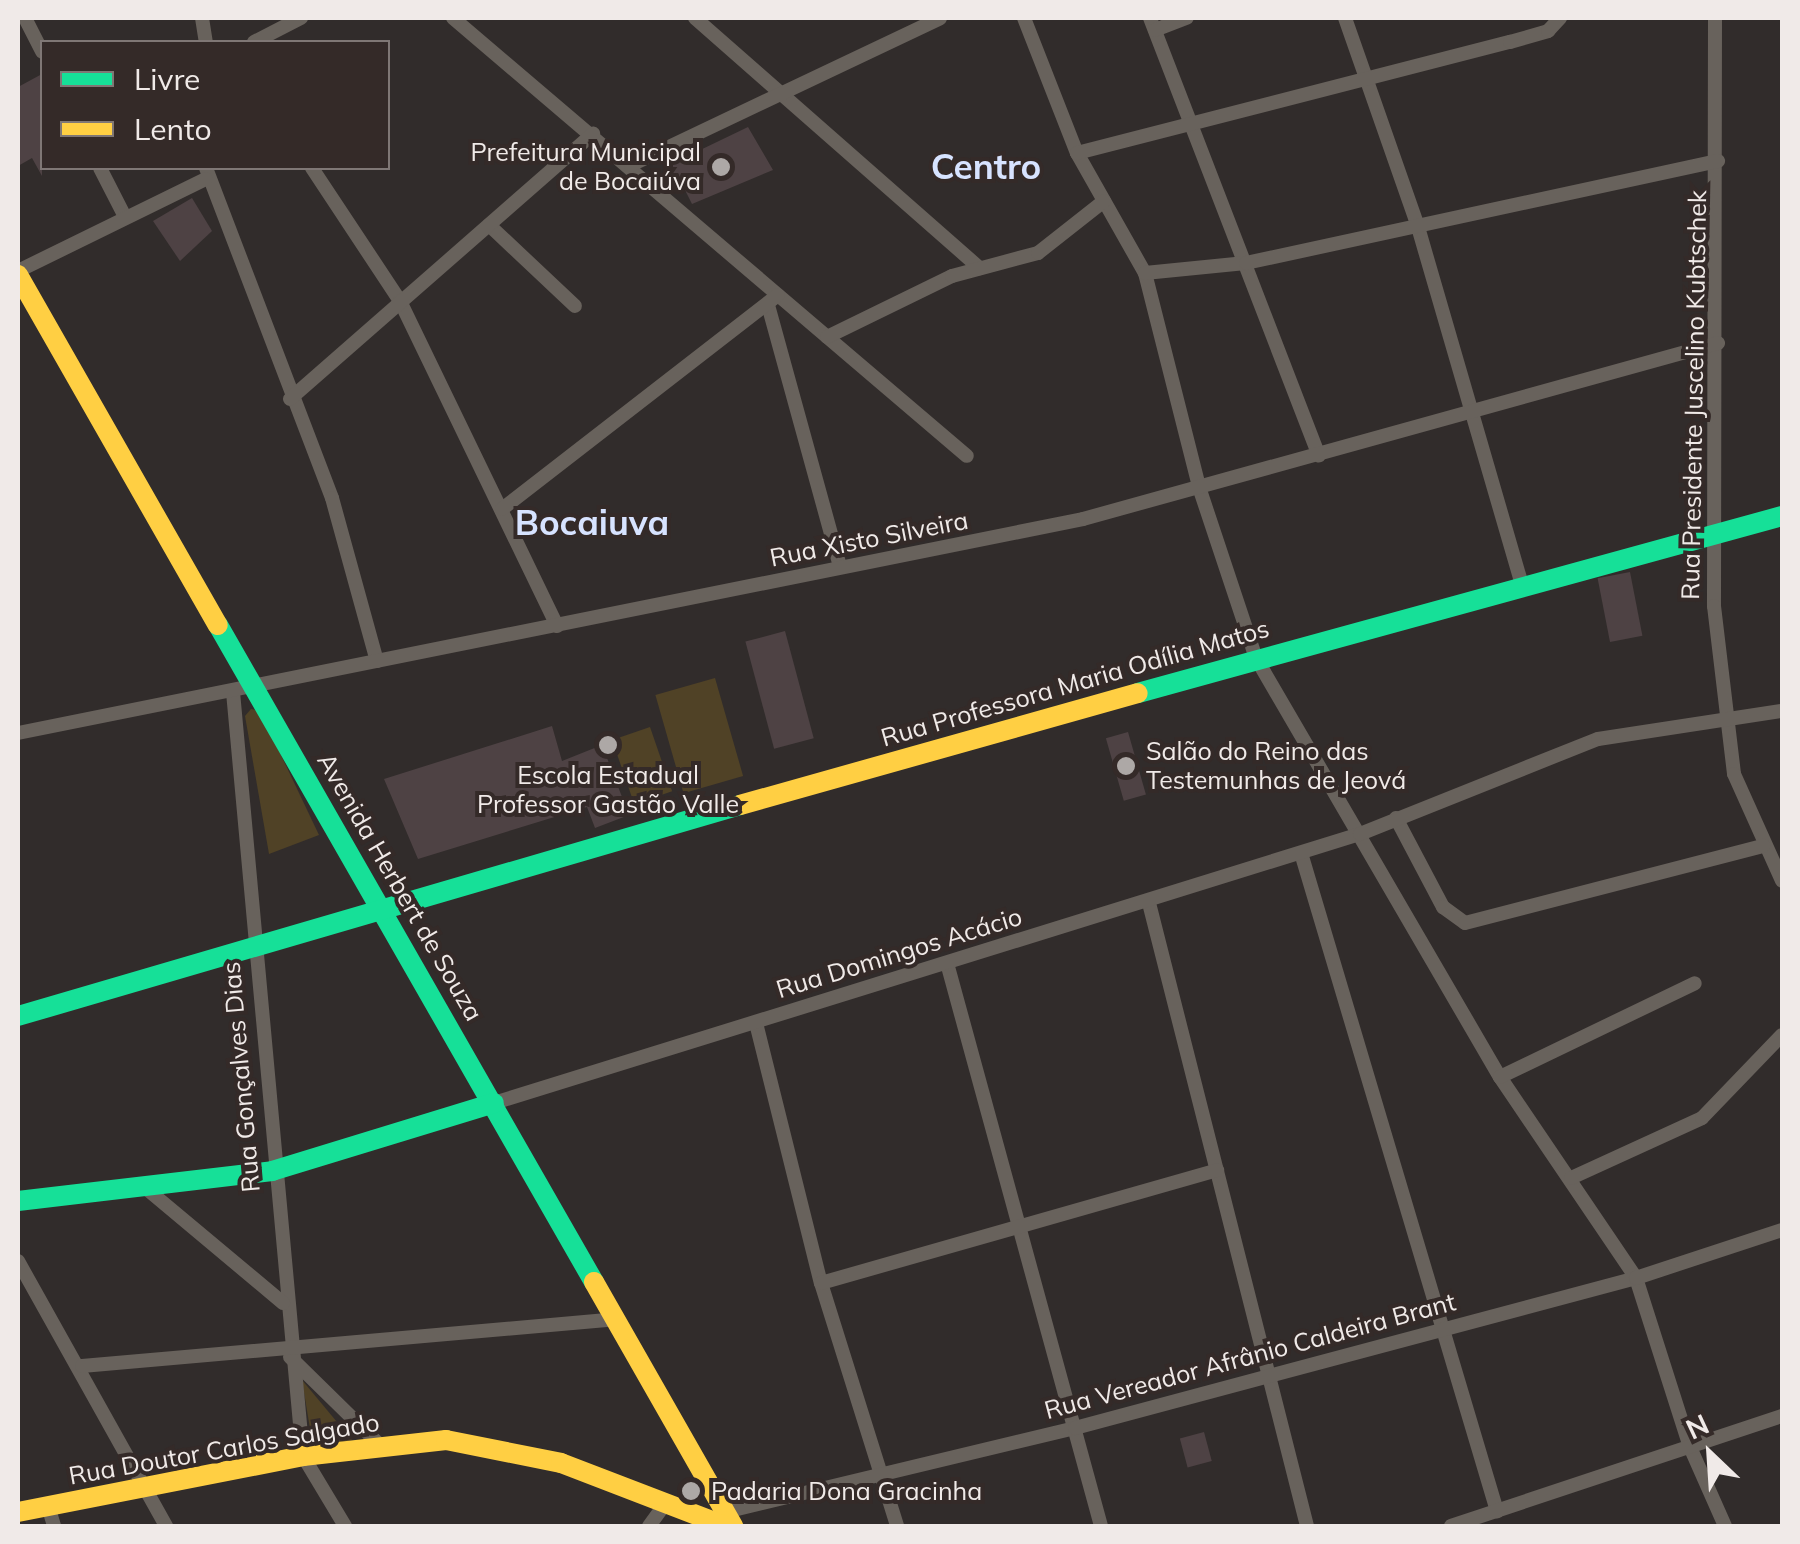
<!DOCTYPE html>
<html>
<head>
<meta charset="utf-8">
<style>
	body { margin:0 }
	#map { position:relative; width:1800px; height:1544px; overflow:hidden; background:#312c2b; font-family:Mulish,sans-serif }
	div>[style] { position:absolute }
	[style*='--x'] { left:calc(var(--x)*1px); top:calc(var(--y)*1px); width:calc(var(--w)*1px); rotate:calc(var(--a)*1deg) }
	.green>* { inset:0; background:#504226; transform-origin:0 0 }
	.building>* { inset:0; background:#4e4244; transform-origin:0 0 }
	.street>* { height:14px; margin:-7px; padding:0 7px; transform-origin:7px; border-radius:7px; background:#68625c }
	.fast>* { height:20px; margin:-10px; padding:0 10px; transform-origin:10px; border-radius:10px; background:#16e098 }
	.slow>* { height:20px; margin:-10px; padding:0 10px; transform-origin:10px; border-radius:10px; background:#ffcf43 }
	.dots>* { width:28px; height:28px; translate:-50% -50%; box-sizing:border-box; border:5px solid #342a28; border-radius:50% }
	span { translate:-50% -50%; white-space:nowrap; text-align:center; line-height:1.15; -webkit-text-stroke:8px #342a28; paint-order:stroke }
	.poi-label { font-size:25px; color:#f0eae8 }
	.right { translate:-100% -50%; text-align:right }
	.left { translate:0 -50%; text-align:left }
	.street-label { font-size:25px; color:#f0eae8 }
	.district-label { font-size:35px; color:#d7e3ff; font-weight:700 }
	.frame { position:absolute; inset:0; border:20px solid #f0eae8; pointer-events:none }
	.legend { position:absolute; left:40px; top:40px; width:350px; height:130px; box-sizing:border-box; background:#342a28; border:2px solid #7f7775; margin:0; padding:12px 18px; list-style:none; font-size:30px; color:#f0eae8 }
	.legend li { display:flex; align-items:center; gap:20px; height:50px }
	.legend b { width:50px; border:2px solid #7f7775 }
	.north { position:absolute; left:1660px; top:1404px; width:100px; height:100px; -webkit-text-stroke:8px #342a28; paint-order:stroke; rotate:335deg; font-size:28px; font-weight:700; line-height:40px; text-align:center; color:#f0eae8 }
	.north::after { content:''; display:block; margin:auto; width:35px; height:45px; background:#f0eae8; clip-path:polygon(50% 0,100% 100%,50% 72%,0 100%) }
</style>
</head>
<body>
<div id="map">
	<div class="green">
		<i style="left:715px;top:678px;width:102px;height:62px;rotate:74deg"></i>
		<i style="clip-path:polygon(251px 709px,260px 711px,319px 835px,269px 854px,245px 716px)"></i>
		<i style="left:650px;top:727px;width:68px;height:40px;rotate:71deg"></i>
		<i style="clip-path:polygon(302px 1380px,352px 1440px,313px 1447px)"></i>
	</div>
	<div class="building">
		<i style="clip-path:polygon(42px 74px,42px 176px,32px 158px,18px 166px,18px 87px)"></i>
		<i style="clip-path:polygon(748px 127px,773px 170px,692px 204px,681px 182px,676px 188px,668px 179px,669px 165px)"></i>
		<i style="clip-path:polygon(192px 198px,212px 231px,180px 261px,153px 221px)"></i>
		<i style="left:1630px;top:572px;width:65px;height:33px;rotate:79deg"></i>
		<i style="left:785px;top:631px;width:111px;height:41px;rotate:75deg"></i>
		<i style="clip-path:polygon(552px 726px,562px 761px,602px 745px,629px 815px,595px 828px,587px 807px,418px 859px,384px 779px)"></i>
		<i style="left:1128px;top:732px;width:65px;height:23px;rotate:74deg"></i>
		<i style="left:1204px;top:1432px;width:30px;height:25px;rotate:75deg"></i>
	</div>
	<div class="street">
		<i style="--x:25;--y:18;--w:38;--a:63"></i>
		<i style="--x:202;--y:18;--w:24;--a:81"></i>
		<i style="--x:453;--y:18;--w:675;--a:40.44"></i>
		<i style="--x:695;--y:18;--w:379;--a:41.3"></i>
		<i style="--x:1024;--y:18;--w:145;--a:68.6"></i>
		<i style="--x:1077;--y:153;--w:138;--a:60.5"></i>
		<i style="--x:1145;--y:273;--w:224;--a:75.8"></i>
		<i style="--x:1200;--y:490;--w:177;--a:71.6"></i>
		<i style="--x:1256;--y:658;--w:485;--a:59.8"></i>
		<i style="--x:1500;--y:1077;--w:243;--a:55.9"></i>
		<i style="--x:1636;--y:1278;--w:177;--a:72.3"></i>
		<i style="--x:1690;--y:1447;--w:86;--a:66.1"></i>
		<i style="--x:1150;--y:18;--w:469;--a:68.9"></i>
		<i style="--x:1345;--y:18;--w:221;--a:70.7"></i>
		<i style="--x:1418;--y:227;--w:374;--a:73.8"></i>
		<i style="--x:1715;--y:18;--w:588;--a:90.1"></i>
		<i style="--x:1714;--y:606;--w:169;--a:83.2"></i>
		<i style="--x:1734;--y:774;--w:117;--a:65.8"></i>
		<i style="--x:1155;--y:30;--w:34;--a:-21"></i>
		<i style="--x:254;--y:42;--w:53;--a:-27.1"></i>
		<i style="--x:1077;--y:153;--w:447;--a:-14.4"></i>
		<i style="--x:1510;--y:42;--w:40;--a:-16"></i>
		<i style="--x:1548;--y:31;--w:18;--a:-47"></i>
		<i style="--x:631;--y:165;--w:342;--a:-25.4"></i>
		<i style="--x:100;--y:168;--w:51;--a:62.9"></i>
		<i style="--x:206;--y:168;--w:353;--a:69.1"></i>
		<i style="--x:332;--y:498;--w:169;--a:74.6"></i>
		<i style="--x:312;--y:168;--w:159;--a:56.5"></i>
		<i style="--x:400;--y:301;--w:361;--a:64.2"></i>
		<i style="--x:489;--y:225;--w:118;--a:43.3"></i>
		<i style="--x:18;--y:271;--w:209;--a:-26.1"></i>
		<i style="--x:1145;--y:273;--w:101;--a:-5.7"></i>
		<i style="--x:1246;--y:263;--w:483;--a:-12.2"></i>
		<i style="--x:768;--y:305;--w:271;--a:74.6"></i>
		<i style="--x:827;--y:337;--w:139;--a:-26"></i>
		<i style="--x:952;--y:276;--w:89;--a:-15"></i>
		<i style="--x:1038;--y:253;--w:84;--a:-38.2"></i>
		<i style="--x:290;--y:399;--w:403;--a:-41.2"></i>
		<i style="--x:502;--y:509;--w:349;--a:-37.8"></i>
		<i style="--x:233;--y:692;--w:767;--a:84.77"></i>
		<i style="--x:303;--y:1456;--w:82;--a:59"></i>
		<i style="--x:18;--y:733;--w:1086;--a:-11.36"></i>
		<i style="--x:1083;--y:519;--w:659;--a:-15.49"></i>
		<i style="--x:1396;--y:818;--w:101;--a:62.2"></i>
		<i style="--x:1443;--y:907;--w:27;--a:36"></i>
		<i style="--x:1465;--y:923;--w:308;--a:-14.5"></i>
		<i style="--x:1301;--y:853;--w:687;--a:73.41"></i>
		<i style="--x:1149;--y:903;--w:643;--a:75.77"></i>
		<i style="--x:947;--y:963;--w:584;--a:74.7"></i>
		<i style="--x:756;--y:1023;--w:268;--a:76"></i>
		<i style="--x:821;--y:1283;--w:255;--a:72.6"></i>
		<i style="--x:1500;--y:1077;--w:216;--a:-25.7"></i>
		<i style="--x:494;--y:1103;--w:907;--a:-17.26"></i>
		<i style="--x:1360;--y:834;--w:256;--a:-21.8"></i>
		<i style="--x:1598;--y:739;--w:186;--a:-8.7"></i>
		<i style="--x:1571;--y:1178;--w:144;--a:-24.6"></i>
		<i style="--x:1702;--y:1118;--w:115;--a:-46.1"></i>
		<i style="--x:142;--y:1185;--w:184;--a:39.9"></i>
		<i style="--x:18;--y:1261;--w:304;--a:60.8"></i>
		<i style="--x:821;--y:1283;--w:412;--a:-15.9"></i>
		<i style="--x:290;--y:1357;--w:126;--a:44.4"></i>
		<i style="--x:82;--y:1366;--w:538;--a:-5.01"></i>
		<i style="--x:48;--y:1506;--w:21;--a:73"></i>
		<i style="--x:725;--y:1512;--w:360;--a:-13.5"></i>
		<i style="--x:1075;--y:1428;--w:581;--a:-14.97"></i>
		<i style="--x:1636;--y:1278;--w:154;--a:-18.2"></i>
		<i style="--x:649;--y:1526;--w:29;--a:-54"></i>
		<i style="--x:1451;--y:1526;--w:349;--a:-18.4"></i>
	</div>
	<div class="fast">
		<i style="--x:218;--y:625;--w:757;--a:60.22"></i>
		<i style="--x:1138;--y:693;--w:668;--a:-15.37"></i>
		<i style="--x:18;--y:1016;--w:752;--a:-16.29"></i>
		<i style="--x:18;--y:1201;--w:256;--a:-6.7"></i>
		<i style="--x:272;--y:1171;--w:232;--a:-17"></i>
	</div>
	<div class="slow">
		<i style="--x:18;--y:275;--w:403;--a:60.3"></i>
		<i style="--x:740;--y:805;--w:413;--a:-15.7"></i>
		<i style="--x:594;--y:1282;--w:281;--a:60.3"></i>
		<i style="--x:18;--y:1512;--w:290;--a:-11.1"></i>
		<i style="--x:303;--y:1456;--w:144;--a:-6.4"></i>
		<i style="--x:446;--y:1440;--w:117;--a:11.3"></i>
		<i style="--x:561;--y:1463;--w:176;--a:21"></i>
	</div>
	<div class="dots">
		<i style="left:721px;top:167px;background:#ada8a6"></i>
		<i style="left:608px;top:745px;background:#ada8a6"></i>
		<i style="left:1126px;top:766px;background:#ada8a6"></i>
		<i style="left:691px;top:1491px;background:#ada8a6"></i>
	</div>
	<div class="poi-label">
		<span class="right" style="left:701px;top:167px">Prefeitura Municipal<br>de Bocaiúva</span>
		<span class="left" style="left:1146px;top:766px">Salão do Reino das<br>Testemunhas de Jeová</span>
		<span style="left:608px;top:790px">Escola Estadual<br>Professor Gastão Valle</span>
		<span class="left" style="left:711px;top:1491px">Padaria Dona Gracinha</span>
	</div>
	<div class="street-label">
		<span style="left:1694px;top:395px;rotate:-89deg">Rua Presidente Juscelino Kubtschek</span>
		<span style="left:869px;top:539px;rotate:-11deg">Rua Xisto Silveira</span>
		<span style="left:1075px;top:683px;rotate:-16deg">Rua Professora Maria Odília Matos</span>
		<span style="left:400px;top:887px;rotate:60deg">Avenida Herbert de Souza</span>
		<span style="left:899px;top:953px;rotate:-17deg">Rua Domingos Acácio</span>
		<span style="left:241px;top:1077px;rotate:-95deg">Rua Gonçalves Dias</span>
		<span style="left:1250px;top:1356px;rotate:-15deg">Rua Vereador Afrânio Caldeira Brant</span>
		<span style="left:224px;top:1449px;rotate:-10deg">Rua Doutor Carlos Salgado</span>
	</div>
	<div class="district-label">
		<span style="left:986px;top:166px">Centro</span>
		<span style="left:592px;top:522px">Bocaiuva</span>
	</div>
	<div class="frame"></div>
	<ul class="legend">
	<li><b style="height:12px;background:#16e098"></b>Livre</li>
	<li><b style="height:12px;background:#ffcf43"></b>Lento</li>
	</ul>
	<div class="north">N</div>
</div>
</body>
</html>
